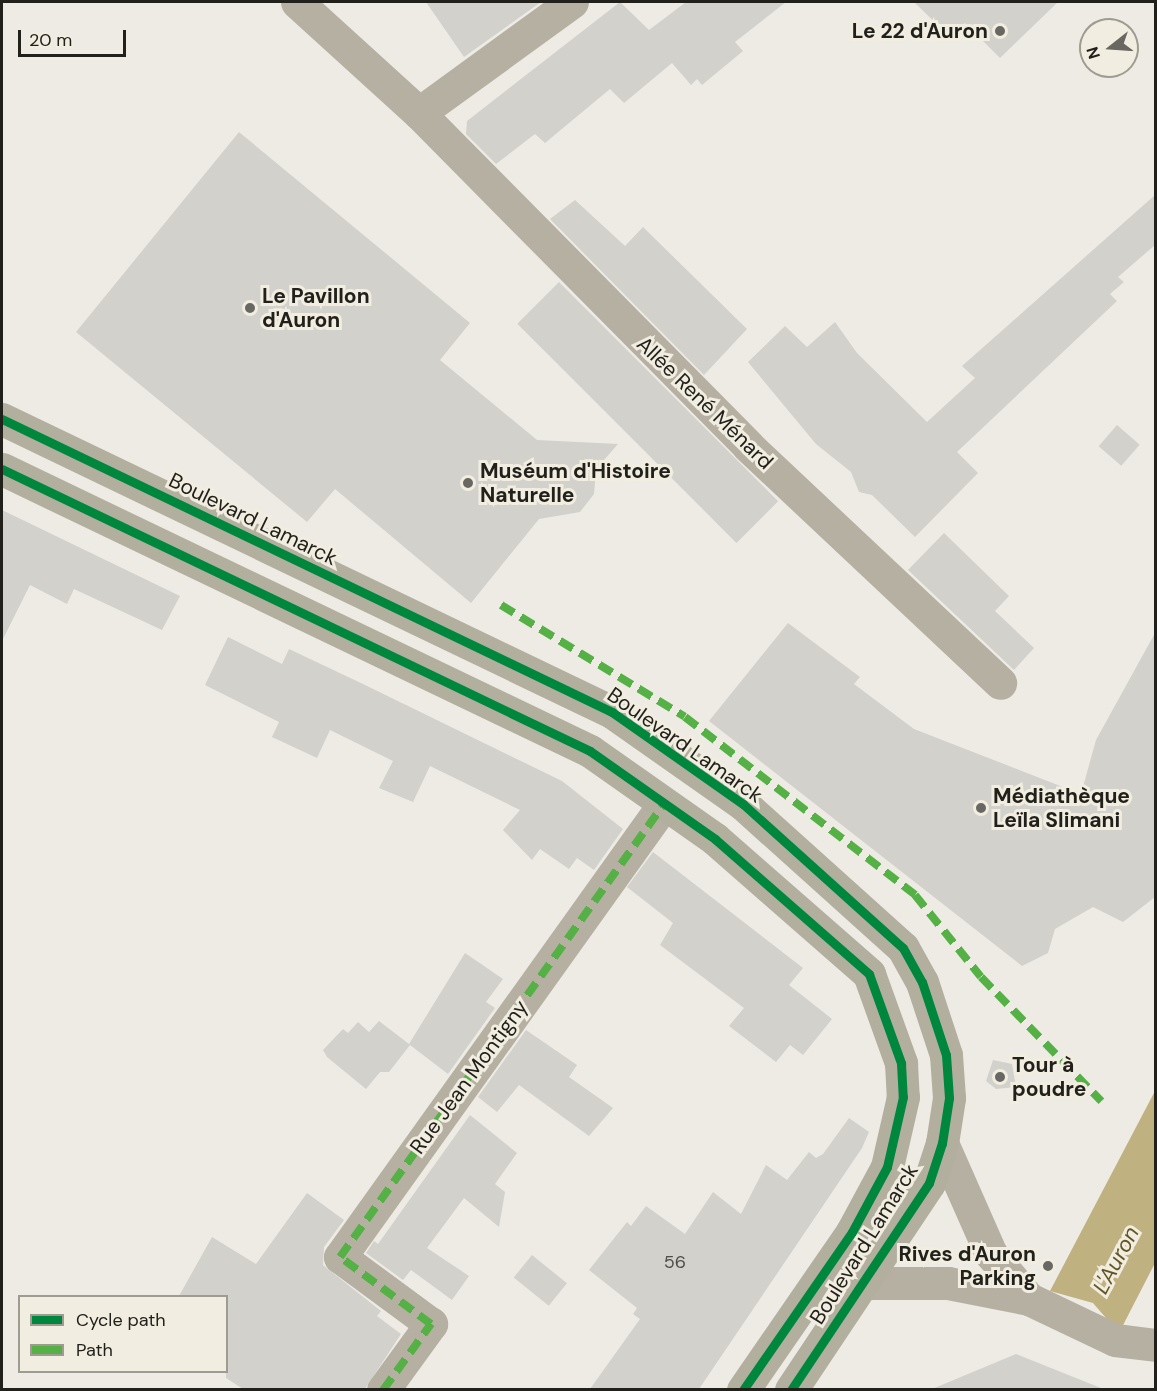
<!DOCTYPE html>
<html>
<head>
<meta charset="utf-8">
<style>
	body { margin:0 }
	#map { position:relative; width:1157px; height:1391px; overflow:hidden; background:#edebe4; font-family:"DM Sans",sans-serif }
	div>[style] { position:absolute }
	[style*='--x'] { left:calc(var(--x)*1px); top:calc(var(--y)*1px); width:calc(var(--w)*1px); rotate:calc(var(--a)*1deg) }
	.water>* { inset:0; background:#c0b180 }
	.building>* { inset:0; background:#d2d1cc; transform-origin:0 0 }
	.minor>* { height:33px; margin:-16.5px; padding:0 16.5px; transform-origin:16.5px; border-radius:16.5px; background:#b6b0a3 }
	.secondary>* { height:33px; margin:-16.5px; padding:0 16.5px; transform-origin:16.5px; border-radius:16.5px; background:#b3af9e }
	.quiet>* { height:8px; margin-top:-4px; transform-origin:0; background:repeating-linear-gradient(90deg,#55b145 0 15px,transparent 0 23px) }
	.cycleway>* { height:9px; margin:-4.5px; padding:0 4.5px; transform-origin:4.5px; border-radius:4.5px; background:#00873e }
	.dots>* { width:16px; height:16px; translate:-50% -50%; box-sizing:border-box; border:3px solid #f1ede0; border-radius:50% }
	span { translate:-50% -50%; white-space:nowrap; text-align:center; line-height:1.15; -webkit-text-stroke:6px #f1ede0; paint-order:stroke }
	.number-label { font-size:18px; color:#4f4d48 }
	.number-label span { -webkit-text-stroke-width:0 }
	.poi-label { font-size:21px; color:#22201b; font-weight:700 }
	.right { translate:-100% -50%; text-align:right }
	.left { translate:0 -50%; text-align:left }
	.street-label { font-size:21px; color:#22201b }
	.water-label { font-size:22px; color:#645623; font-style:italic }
	.frame { position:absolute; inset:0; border:3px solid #22201b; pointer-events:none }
	.legend { position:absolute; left:18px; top:1295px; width:210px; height:78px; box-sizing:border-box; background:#f1ede0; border:2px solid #9e9b91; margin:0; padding:8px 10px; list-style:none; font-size:18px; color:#22201b }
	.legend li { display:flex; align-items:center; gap:12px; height:30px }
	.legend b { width:30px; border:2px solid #9e9b91 }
	.north { position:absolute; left:1079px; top:18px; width:60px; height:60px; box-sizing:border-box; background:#f1ede0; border:2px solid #9e9b91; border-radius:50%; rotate:253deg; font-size:16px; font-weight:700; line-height:24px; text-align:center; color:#22201b }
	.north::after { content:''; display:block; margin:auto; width:21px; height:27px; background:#696761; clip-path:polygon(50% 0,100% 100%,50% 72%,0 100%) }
	.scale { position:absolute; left:18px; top:30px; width:108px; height:27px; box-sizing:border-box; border:3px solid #22201b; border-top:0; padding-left:8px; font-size:18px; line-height:21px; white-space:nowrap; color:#22201b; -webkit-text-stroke:4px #f1ede0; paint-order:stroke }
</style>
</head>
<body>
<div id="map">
	<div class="water">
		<i style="clip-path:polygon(1155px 1091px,1155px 1263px,1119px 1333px,1093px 1303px,1050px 1291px)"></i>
	</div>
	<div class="building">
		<i style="clip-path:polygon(426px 2px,541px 2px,464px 57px)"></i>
		<i style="clip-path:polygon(620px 2px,649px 30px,686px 2px,786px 2px,735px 42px,743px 51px,702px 85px,697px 79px,691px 85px,672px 63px,624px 103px,610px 89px,545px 143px,535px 134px,496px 164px,466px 134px,467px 121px)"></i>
		<i style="clip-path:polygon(914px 2px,1058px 2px,1000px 58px,965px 23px,951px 38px)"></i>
		<i style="clip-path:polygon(239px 132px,470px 323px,440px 360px,537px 440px,618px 444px,596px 469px,594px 494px,580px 512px,539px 519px,471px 603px,335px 489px,307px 522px,76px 332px)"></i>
		<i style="clip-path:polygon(1155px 195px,1155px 245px,1118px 277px,1124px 282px,1110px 294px,1117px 301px,957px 452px,978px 473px,915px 537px,872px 495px,859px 492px,851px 472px,816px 444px,748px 362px,785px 326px,807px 347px,835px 322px,857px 353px,927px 422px,975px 378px,962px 366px)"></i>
		<i style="clip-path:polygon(575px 200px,625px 246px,643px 227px,747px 329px,704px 375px,550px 219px)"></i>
		<i style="left:559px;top:282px;width:310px;height:59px;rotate:45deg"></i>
		<i style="left:1117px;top:425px;width:30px;height:28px;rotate:41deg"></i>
		<i style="clip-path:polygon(2px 510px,180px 596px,162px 630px,74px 589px,67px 604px,30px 585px,2px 641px)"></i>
		<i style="clip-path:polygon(944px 533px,1009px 596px,995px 611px,1034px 648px,1014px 670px,908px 570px)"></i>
		<i style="clip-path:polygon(788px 623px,860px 677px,854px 684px,914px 729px,1081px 794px,1096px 740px,1155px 633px,1155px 897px,1123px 922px,1093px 907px,1055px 929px,1048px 953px,1022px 966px,709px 721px)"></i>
		<i style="clip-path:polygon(228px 637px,282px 664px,289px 649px,363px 684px,562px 781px,623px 829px,594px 870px,577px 858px,569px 869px,540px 849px,532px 860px,503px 830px,520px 810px,430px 766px,413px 802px,379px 788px,393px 761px,330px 730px,317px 758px,272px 737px,279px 722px,205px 685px)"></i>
		<i style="clip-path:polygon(653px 852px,803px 968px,789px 985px,832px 1019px,803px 1055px,790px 1045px,776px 1062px,729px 1026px,744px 1008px,660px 945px,673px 923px,627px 887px)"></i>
		<i style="clip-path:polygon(465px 953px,503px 979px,486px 1002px,495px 1008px,448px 1074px,410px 1045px,389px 1072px,380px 1072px,366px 1089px,327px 1057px,323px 1050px,343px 1029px,348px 1033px,358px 1022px,369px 1032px,379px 1021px,409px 1044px)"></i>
		<i style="clip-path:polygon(526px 1030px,577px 1065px,569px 1077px,613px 1108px,589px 1136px,519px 1085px,497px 1112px,478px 1097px)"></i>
		<i style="clip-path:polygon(993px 1060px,1012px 1064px,1016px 1087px,996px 1089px,986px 1081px)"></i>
		<i style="clip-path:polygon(470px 1115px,517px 1153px,495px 1184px,505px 1192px,499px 1227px,464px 1198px,427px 1248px,469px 1276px,452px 1300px,411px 1270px,403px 1280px,366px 1253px,374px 1241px,378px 1244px)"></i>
		<i style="clip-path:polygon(849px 1118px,869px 1132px,862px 1148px,699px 1389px,590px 1389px,640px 1319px,633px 1314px,637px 1308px,589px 1270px,627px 1222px,631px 1226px,646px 1206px,685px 1234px,713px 1192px,741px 1214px,766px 1165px,787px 1180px,809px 1152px,816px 1158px,823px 1154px)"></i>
		<i style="clip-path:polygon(307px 1193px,344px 1220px,324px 1247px,323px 1265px,381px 1311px,377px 1316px,401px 1334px,365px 1389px,243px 1389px,226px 1378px,226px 1296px,179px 1296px,212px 1237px,256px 1264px)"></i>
		<i style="left:532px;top:1255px;width:45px;height:29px;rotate:39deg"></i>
		<i style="clip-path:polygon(1016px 1354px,1101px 1388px,1100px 1389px,932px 1389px)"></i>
	</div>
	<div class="minor">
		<i style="--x:297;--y:2;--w:165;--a:42.3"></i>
		<i style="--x:419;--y:113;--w:468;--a:45.3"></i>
		<i style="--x:748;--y:446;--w:346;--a:43.2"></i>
		<i style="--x:419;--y:113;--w:189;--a:-36"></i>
		<i style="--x:942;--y:1143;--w:121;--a:66.2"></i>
		<i style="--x:991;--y:1254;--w:59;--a:49.8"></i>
		<i style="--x:863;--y:1283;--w:85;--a:0"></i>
		<i style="--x:948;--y:1283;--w:83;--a:11.2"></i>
		<i style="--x:1029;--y:1299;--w:95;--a:25.5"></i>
		<i style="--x:1115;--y:1340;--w:41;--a:7"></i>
		<i style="--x:383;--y:1390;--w:82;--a:-54"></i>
		<i style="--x:431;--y:1324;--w:113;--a:-143.6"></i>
		<i style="--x:340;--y:1257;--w:557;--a:-54.43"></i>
	</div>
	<div class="secondary">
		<i style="--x:2;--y:419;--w:677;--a:25.66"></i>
		<i style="--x:612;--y:712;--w:160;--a:35.1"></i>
		<i style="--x:743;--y:804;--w:215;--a:42"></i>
		<i style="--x:903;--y:948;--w:39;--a:61"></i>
		<i style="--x:922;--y:982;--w:77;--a:71.8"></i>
		<i style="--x:946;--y:1055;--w:43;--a:86"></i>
		<i style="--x:949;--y:1098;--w:46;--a:98.8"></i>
		<i style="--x:942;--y:1143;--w:42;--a:108"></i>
		<i style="--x:929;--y:1183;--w:249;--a:123.7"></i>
		<i style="--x:2;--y:469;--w:652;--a:25.62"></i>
		<i style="--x:590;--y:751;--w:153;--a:35.1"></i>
		<i style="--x:715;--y:839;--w:205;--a:41.2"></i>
		<i style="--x:869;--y:974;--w:95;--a:70.2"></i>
		<i style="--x:901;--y:1063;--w:34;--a:87"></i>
		<i style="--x:903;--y:1097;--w:72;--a:102.9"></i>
		<i style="--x:887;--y:1167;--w:74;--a:118.3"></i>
		<i style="--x:852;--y:1232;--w:192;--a:124.6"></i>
	</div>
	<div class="quiet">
		<i style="--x:501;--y:605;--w:215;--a:31.3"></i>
		<i style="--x:685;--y:717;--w:291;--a:37.7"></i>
		<i style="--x:915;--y:895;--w:105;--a:51.2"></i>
		<i style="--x:981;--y:977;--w:173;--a:45.9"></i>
		<i style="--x:383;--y:1390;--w:82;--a:-54"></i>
		<i style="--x:431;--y:1324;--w:113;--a:-143.6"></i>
		<i style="--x:340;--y:1257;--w:557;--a:-54.43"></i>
	</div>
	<div class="cycleway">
		<i style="--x:2;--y:419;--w:677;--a:25.66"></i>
		<i style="--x:612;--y:712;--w:160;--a:35.1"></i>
		<i style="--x:743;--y:804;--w:215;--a:42"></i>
		<i style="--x:903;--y:948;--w:39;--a:61"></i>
		<i style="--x:922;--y:982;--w:77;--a:71.8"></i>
		<i style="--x:946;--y:1055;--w:43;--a:86"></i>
		<i style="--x:949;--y:1098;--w:46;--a:98.8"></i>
		<i style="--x:942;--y:1143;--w:42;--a:108"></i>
		<i style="--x:929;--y:1183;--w:249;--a:123.7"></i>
		<i style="--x:2;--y:469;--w:652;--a:25.62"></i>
		<i style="--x:590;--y:751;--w:153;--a:35.1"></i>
		<i style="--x:715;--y:839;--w:205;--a:41.2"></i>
		<i style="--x:869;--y:974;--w:95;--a:70.2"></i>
		<i style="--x:901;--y:1063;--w:34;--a:87"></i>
		<i style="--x:903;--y:1097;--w:72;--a:102.9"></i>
		<i style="--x:887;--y:1167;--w:74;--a:118.3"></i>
		<i style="--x:852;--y:1232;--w:192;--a:124.6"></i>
	</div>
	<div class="dots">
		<i style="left:1000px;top:31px;background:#696761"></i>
		<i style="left:250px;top:308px;background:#696761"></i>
		<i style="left:468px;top:483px;background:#696761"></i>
		<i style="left:981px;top:808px;background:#696761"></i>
		<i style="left:1000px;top:1077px;background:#696761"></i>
		<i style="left:1048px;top:1266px;background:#696761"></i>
	</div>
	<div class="number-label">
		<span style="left:675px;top:1262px">56</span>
	</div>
	<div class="poi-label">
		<span class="right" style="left:988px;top:31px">Le 22 d'Auron</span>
		<span class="left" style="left:262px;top:308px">Le Pavillon<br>d'Auron</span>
		<span class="left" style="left:480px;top:483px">Muséum d'Histoire<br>Naturelle</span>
		<span class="left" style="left:993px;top:808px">Médiathèque<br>Leïla Slimani</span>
		<span class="left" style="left:1012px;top:1077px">Tour à<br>poudre</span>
		<span class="right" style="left:1036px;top:1266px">Rives d'Auron<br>Parking</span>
	</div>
	<div class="street-label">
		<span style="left:705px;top:403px;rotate:44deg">Allée René Ménard</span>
		<span style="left:253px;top:519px;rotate:26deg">Boulevard Lamarck</span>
		<span style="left:685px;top:745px;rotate:35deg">Boulevard Lamarck</span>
		<span style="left:469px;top:1077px;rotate:-54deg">Rue Jean Montigny</span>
		<span style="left:864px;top:1244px;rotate:-58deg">Boulevard Lamarck</span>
	</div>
	<div class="water-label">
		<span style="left:1116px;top:1260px;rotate:-62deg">L'Auron</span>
	</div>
	<div class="frame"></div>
	<ul class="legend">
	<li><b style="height:8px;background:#00873e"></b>Cycle path</li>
	<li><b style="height:8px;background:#55b145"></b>Path</li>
	</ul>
	<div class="north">N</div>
	<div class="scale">20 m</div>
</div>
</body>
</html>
